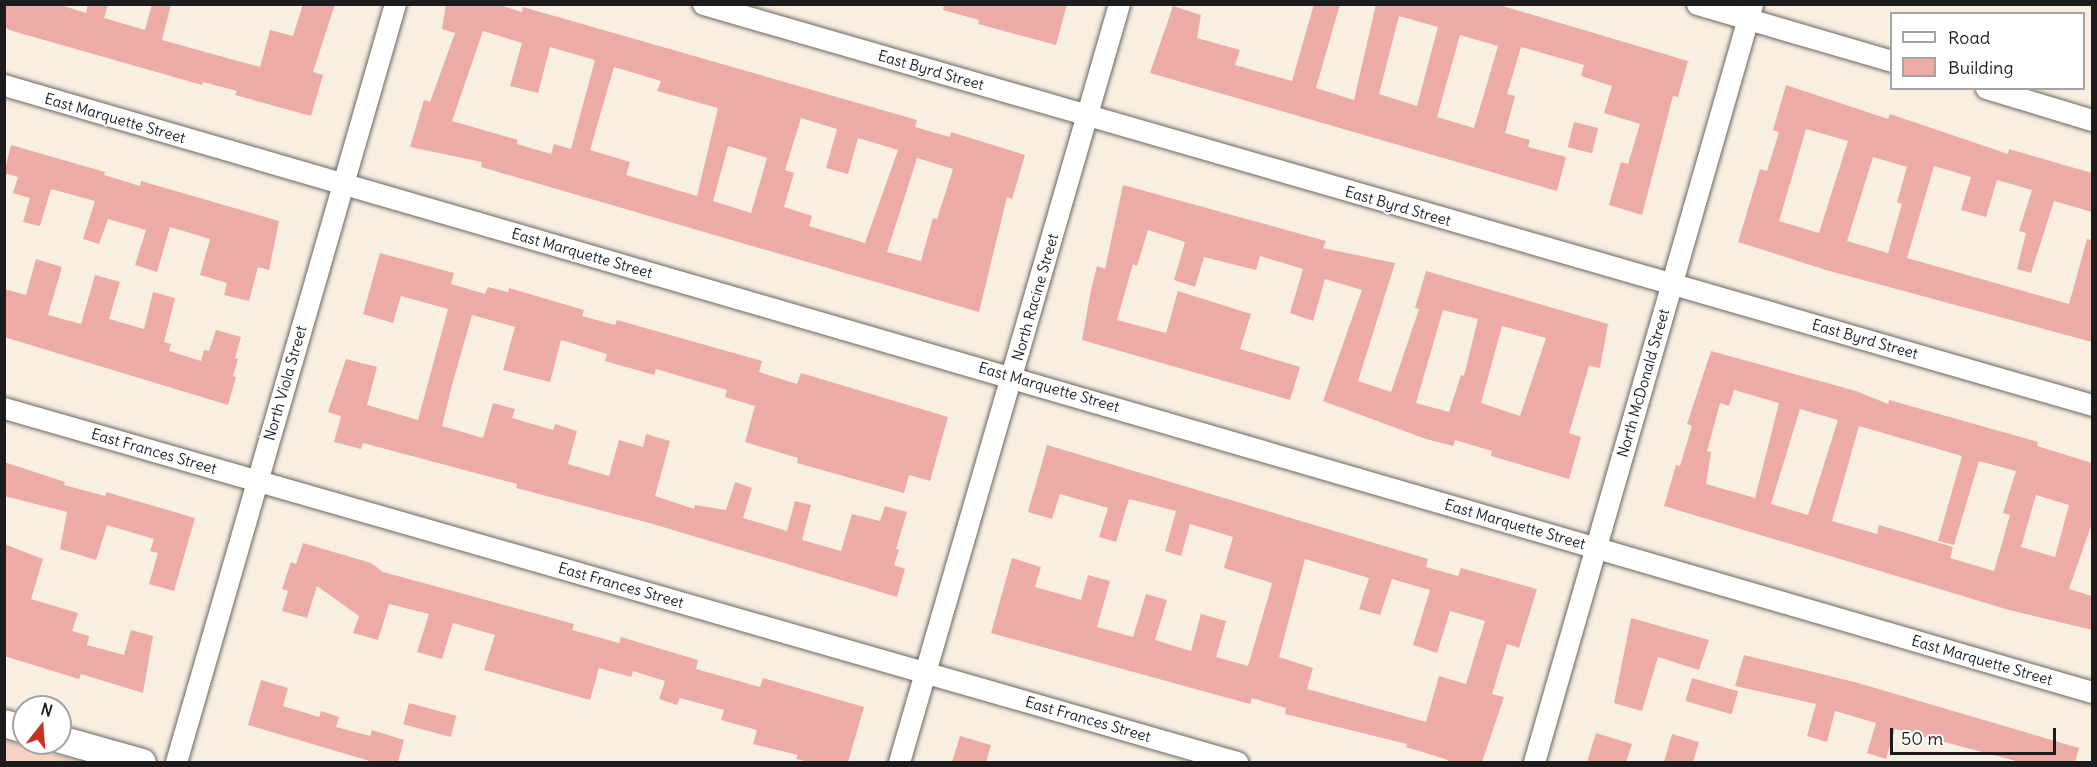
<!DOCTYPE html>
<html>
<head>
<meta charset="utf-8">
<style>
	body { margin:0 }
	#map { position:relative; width:2097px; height:767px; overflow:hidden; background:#f9efe1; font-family:Delius,sans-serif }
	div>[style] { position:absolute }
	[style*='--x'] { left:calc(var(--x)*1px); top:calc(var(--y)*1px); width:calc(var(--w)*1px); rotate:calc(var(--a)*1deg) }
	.built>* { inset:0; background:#f5d2c3 }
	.building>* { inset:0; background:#edaba6; transform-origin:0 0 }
	.roads { filter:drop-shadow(0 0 2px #696661) drop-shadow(0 0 2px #696661) }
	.minor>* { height:21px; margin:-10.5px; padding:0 10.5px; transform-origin:10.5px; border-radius:10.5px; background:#fff }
	.tertiary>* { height:27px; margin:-13.5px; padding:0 13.5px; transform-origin:13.5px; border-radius:13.5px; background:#fff }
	span { translate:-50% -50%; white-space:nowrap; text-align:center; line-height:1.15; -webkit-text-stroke:4.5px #fff; paint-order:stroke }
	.street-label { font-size:15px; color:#1c1c1c }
	.frame { position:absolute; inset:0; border:6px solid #1c1c1c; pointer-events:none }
	.legend { position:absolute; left:1890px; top:12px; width:195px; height:78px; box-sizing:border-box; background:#fff; border:2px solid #a4a4a4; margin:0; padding:8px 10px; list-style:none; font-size:18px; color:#1c1c1c }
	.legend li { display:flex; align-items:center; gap:12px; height:30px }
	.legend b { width:30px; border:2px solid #a4a4a4 }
	.north { position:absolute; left:12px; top:695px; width:60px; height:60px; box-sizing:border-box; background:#fff; border:2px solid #a4a4a4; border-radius:50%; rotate:17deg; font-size:16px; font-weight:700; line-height:24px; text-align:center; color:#1c1c1c }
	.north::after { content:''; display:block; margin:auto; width:21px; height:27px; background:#c8321e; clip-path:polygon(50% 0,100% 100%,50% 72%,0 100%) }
	.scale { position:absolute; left:1890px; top:728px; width:166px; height:27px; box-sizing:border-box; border:3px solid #1c1c1c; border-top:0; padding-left:8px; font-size:18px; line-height:21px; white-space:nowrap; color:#1c1c1c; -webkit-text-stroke:4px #fff; paint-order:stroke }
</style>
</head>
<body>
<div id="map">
	<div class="built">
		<i style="clip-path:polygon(4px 741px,5px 741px,80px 762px,5px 762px)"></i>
	</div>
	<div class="building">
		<i style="clip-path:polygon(4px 4px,57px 4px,86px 13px,88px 4px,108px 4px,104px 18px,145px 30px,152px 4px,171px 4px,162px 40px,260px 67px,270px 30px,293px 36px,303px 4px,335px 4px,313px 72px,323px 75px,311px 116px,235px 95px,237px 91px,203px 82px,202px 85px,9px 30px,4px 26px)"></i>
		<i style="clip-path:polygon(evenodd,446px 4px,496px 4px,522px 12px,523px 7px,917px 120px,915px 127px,950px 137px,951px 132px,1025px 155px,1012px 199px,1007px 197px,979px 312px,481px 167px,482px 162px,410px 147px,424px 100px,430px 102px,455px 33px,442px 29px,446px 4px,483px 31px,522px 43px,510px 86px,538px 93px,550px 47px,595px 60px,571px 149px,554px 144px,551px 154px,517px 144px,518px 140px,452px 121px,483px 31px,446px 4px,614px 67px,661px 81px,657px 91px,718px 108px,697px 196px,626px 175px,630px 162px,590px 150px,614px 67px,446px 4px,801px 118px,837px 129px,826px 168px,848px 174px,858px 138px,898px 150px,865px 243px,809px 226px,812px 216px,784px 207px,794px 173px,785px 170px,801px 118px,446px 4px,728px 146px,767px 158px,751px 213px,713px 201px,728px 146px,446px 4px,917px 158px,953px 169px,937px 219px,933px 218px,921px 261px,887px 252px,917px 158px)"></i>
		<i style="clip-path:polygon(944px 4px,1067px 4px,1056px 45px,978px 24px,979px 20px,943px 10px)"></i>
		<i style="clip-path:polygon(evenodd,1314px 4px,1340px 4px,1316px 88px,1354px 100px,1376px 4px,1496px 4px,1688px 61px,1678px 97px,1673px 96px,1642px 215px,1609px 205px,1621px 162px,1628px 164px,1640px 124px,1604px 113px,1612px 86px,1581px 76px,1584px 65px,1521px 47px,1507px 94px,1515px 96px,1505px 133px,1530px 140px,1528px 147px,1566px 157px,1557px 191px,1150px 73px,1173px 6px,1201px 15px,1197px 38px,1240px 50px,1235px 65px,1292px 81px,1314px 4px,1399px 16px,1438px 27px,1417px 106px,1379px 94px,1399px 16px,1314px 4px,1460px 35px,1498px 46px,1474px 128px,1437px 117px,1460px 35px)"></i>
		<i style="clip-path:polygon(evenodd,1786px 85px,1888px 119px,1890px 114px,2008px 154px,2009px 149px,2092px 173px,2092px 212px,2054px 201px,2031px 273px,2017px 269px,2026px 233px,2019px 231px,2032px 190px,1997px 180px,1986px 217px,1961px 210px,1971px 177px,1934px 166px,1907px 258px,2069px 304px,2087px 239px,2092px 240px,2092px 342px,1826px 270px,1738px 242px,1760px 169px,1767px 171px,1779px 132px,1773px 130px,1786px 85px,1806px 129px,1848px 141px,1819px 233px,1779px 221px,1806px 129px,1786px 85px,1873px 157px,1907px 167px,1897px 202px,1902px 204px,1888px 253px,1847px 241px,1873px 157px)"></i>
		<i style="left:1574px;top:122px;width:25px;height:26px;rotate:14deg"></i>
		<i style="clip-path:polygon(11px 145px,105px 172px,104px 175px,140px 186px,141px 181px,279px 221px,269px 270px,258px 267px,249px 301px,224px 295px,227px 283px,200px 275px,210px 239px,170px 227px,157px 272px,135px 265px,146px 230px,108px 219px,99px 244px,83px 239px,95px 201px,51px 189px,40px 226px,23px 222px,30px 198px,13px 193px,18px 177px,4px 173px)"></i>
		<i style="clip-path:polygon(evenodd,1123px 185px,1326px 241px,1323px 248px,1395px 263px,1358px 381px,1391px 392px,1419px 309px,1415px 308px,1426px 271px,1608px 324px,1600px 368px,1589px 366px,1569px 433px,1581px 437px,1569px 479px,1491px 456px,1492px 451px,1455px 440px,1453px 446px,1426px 439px,1323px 401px,1362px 290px,1325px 279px,1313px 321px,1290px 313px,1303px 269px,1260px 256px,1256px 270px,1204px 257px,1195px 287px,1174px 280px,1185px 242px,1148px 230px,1137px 266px,1133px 264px,1117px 320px,1166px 333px,1178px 291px,1251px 314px,1240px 349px,1300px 367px,1290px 400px,1082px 340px,1091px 290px,1097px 266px,1105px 269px,1123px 185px,1443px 310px,1478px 319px,1464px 376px,1461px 375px,1449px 412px,1416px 403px,1443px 310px,1123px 185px,1502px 326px,1546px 338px,1520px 416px,1481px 403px,1502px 326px)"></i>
		<i style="clip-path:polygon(380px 253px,454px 273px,451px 284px,485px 294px,488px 287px,508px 292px,509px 288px,584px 310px,582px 316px,615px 325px,617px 320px,762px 361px,759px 372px,797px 384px,801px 373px,948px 417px,930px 481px,909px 475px,904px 493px,797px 463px,798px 458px,745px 442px,755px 406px,725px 397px,727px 390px,656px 369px,654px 375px,605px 361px,607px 354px,561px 340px,550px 382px,503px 370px,515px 327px,472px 315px,452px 385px,442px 426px,483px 438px,493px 403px,515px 409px,512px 418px,553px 430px,555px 424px,577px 431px,568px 464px,609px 476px,619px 440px,643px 447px,646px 434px,670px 441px,655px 496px,694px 509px,695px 505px,726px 510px,735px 482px,752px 488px,743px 518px,787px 531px,795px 501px,811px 505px,802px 540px,841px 551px,852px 514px,880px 521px,885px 506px,907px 512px,896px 549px,899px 550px,894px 565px,905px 569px,897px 597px,653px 524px,516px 488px,517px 484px,483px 475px,363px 443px,361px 449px,334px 442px,341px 416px,328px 412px,346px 359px,377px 367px,367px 405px,418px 420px,448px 309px,401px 296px,393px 323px,363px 314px)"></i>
		<i style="clip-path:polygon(36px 259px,62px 267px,48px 315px,81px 324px,95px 275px,120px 282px,109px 319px,144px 329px,153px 292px,175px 298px,164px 342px,171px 344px,169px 351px,201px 361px,204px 350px,209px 351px,216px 330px,241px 337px,235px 358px,238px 359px,233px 376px,236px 377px,228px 405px,4px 337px,4px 289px,26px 295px)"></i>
		<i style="clip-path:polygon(evenodd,1711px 351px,1856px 391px,1888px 404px,1889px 400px,2038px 442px,2037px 446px,2092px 463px,2092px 523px,2069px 589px,2092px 596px,2092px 630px,2009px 610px,1664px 506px,1676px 465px,1680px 466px,1692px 426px,1687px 424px,1711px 351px,1734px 390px,1779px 403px,1755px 498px,1706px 484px,1711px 452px,1707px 451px,1720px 403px,1729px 406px,1734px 390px,1711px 351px,1800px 409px,1838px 420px,1808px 515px,1771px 504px,1800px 409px,1711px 351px,1859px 426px,1962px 456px,1938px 541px,1954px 545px,1979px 461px,2016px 471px,2003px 513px,2010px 515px,1994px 571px,1950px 558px,1953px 547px,1879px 525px,1877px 534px,1832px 521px,1859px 426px,1711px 351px,2036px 495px,2069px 505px,2055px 557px,2021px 547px,2036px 495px)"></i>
		<i style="clip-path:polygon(evenodd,1047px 445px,1428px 559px,1426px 567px,1458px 576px,1461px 568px,1537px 589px,1519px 648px,1507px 644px,1492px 694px,1504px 697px,1482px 762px,1447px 762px,1448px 760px,1406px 747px,1407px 744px,1285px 714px,1286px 708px,1252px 698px,1250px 704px,991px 633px,1012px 558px,1041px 567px,1035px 587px,1081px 600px,1088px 575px,1110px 581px,1097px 627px,1133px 637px,1146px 594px,1167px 600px,1155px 640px,1191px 651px,1201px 614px,1226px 621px,1216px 657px,1248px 666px,1268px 598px,1272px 583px,1224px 568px,1233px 537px,1190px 524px,1181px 556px,1165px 551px,1176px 511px,1129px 499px,1116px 542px,1099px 537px,1108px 508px,1060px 494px,1052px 519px,1028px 512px,1047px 445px,1305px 559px,1369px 578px,1359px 609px,1380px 615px,1392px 579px,1430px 590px,1413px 645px,1437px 653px,1450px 611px,1485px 621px,1466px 684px,1439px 676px,1426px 722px,1307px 689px,1313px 668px,1279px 657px,1305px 559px)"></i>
		<i style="clip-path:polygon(4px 462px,65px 482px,64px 485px,105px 496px,106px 492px,195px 518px,174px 591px,149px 584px,158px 553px,150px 551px,154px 539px,107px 525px,96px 560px,60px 549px,67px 512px,4px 496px)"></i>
		<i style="clip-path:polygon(303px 543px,371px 563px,383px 572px,574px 624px,572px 630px,619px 643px,621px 637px,698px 660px,696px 669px,760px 687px,763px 678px,864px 707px,848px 762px,809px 762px,796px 759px,798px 755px,753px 744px,757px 730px,721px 720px,724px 710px,680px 698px,677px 705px,659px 699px,665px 681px,633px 671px,631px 677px,599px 668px,590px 700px,484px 670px,495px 635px,453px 623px,442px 659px,417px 652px,429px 614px,389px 604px,378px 640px,353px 633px,359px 616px,317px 586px,307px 618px,282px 611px,288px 591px,282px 589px,291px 562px,296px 564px)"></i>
		<i style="clip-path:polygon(4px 544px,43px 559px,31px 599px,78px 613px,72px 631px,89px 636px,87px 645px,124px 655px,131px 630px,153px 636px,143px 693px,81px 674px,79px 679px,4px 656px)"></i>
		<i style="clip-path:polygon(1631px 618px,1709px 640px,1699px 670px,1658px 657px,1642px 711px,1614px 703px)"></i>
		<i style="clip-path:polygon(1744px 655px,1858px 683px,2079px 748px,2075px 762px,2020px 762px,1895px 729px,1886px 759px,1867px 753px,1876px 723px,1835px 711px,1827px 742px,1807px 736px,1816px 704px,1735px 686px)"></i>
		<i style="left:1692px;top:678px;width:48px;height:24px;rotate:16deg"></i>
		<i style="clip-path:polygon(261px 680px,288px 688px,283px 706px,319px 717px,321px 711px,339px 717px,336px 727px,370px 736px,372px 730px,404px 740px,398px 762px,373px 762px,248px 725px)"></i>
		<i style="left:409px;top:703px;width:49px;height:22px;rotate:15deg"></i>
		<i style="clip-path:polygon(1596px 733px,1632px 744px,1626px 762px,1587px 762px)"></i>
		<i style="clip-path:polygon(1672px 734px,1699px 742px,1693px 762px,1664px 762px)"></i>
		<i style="clip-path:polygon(960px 736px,991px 745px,986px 762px,952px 762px)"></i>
	</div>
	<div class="roads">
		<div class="minor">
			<i style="--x:703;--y:4;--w:1446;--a:16.1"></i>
			<i style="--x:1697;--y:4;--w:203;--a:16.3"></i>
			<i style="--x:4;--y:85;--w:2174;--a:16.21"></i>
			<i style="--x:1986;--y:88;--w:111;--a:16.8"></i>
			<i style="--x:4;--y:408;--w:1283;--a:16.02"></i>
			<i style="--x:176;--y:762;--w:789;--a:-73.89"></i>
			<i style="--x:899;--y:762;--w:789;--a:-73.82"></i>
			<i style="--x:1534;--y:762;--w:789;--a:-73.95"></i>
		</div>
		<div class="tertiary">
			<i style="--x:4;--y:723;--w:21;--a:17"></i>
			<i style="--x:60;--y:739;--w:85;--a:15.7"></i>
		</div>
	</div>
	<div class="street-label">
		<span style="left:931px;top:70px;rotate:16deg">East Byrd Street</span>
		<span style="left:115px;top:118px;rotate:16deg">East Marquette Street</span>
		<span style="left:1398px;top:206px;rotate:16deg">East Byrd Street</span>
		<span style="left:582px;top:253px;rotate:16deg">East Marquette Street</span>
		<span style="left:1035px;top:297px;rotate:-74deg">North Racine Street</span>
		<span style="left:1865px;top:339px;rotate:16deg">East Byrd Street</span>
		<span style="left:285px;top:383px;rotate:-74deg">North Viola Street</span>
		<span style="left:1643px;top:383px;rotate:-74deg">North McDonald Street</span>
		<span style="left:1049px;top:387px;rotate:16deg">East Marquette Street</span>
		<span style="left:154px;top:451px;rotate:16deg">East Frances Street</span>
		<span style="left:1515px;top:524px;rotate:16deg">East Marquette Street</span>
		<span style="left:621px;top:585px;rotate:16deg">East Frances Street</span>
		<span style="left:1982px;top:660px;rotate:16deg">East Marquette Street</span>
		<span style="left:1088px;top:719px;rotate:16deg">East Frances Street</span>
	</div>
	<div class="frame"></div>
	<ul class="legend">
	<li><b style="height:8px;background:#fff"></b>Road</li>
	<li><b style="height:16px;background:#edaba6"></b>Building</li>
	</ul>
	<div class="north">N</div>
	<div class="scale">50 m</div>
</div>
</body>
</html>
